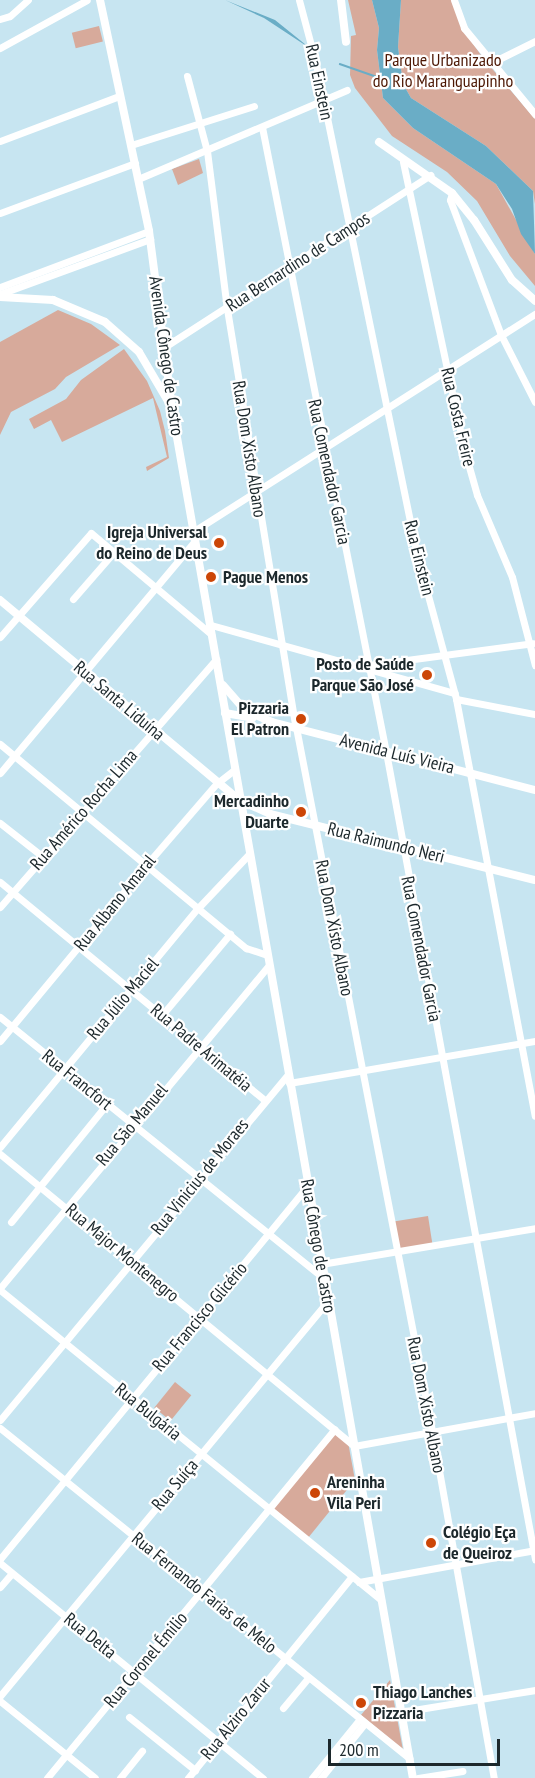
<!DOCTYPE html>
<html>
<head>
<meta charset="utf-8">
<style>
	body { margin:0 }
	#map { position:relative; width:535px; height:1778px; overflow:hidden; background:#c7e5f1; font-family:"PT Sans Narrow",sans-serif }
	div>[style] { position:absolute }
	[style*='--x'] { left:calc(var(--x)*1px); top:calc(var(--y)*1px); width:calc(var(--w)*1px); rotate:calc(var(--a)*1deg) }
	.green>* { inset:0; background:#d7aa9b; transform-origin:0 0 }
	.water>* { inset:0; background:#6aadc6 }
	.stream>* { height:1.5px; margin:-0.75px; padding:0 0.75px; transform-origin:0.75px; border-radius:0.75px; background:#6aadc6 }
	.minor>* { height:7px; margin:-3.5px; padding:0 3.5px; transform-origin:3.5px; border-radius:3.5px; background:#fff }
	.major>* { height:8px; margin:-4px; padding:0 4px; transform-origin:4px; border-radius:4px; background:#fff }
	.dots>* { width:16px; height:16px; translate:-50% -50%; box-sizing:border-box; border:3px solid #fff; border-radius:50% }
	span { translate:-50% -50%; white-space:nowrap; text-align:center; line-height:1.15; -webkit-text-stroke:4.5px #fff; paint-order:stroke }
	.park-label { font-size:18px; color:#4c1703 }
	.street-label { font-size:18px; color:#1c282c }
	.poi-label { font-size:18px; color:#1c282c; font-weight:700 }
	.right { translate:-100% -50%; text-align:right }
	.left { translate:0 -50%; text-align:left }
	.scale { position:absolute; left:328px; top:1739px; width:172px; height:27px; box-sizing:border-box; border:3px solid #1c282c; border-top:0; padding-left:8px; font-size:18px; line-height:21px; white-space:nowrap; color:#1c282c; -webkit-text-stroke:4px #fff; paint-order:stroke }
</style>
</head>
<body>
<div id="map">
	<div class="green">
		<i style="clip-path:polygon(348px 0,372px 0,379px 28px,377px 50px,383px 98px,413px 128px,496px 184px,535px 254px,535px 286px,510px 256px,477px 201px,447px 172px,392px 136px,355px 88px,350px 75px,351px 36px,356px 35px)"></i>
		<i style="clip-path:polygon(401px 0,452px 0,462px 28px,483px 58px,535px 119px,535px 204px,533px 191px,486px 146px,411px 98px,403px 84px,398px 47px)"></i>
		<i style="left:99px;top:26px;width:16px;height:28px;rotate:76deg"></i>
		<i style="clip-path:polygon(199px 159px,203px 173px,178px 185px,172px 169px)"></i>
		<i style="clip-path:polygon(58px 310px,91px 324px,120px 345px,66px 377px,55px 389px,11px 412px,0 435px,0 342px)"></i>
		<i style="clip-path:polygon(124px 349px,147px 381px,160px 411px,165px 431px,169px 458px,147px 471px,146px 467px,167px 457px,153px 398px,62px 442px,51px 420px,34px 429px,29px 419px,66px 399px,81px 380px)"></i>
		<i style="left:428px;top:1216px;width:30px;height:38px;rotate:81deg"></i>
		<i style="left:175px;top:1382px;width:21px;height:33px;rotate:39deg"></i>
		<i style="clip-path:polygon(335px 1433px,348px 1442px,355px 1480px,308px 1538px,273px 1508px)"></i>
		<i style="clip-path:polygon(390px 1680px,403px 1750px,361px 1715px)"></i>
	</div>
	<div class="water">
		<i style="clip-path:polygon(225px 0,275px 20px,311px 49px,264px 18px)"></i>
		<i style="clip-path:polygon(372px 0,401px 0,398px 47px,403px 84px,411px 98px,486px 146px,533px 191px,535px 254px,521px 234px,512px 209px,496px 184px,413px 128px,383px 98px,377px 50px,379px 28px)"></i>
	</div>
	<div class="stream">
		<i style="--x:340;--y:64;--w:42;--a:19.3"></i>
	</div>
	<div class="minor">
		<i style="--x:299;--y:0;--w:66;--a:75.1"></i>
		<i style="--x:316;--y:64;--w:501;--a:78.38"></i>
		<i style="--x:417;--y:555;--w:149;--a:74.8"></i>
		<i style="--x:456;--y:699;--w:424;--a:79.3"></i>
		<i style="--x:454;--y:0;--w:30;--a:70"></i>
		<i style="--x:464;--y:28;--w:112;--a:50.5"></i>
		<i style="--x:0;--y:19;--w:10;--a:-17"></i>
		<i style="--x:10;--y:16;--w:24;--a:-42"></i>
		<i style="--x:0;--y:48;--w:99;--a:-28.9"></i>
		<i style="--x:491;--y:63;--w:49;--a:-26.6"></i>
		<i style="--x:187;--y:76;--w:78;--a:75.1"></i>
		<i style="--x:207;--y:151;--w:159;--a:82.8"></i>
		<i style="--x:227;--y:309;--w:419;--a:80.7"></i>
		<i style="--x:295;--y:722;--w:722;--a:79.06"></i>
		<i style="--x:432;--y:1431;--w:352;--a:79.9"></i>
		<i style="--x:262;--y:127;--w:637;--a:78.78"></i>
		<i style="--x:386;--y:752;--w:821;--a:79.54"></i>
		<i style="--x:0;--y:141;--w:127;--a:-20.7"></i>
		<i style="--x:131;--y:145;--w:129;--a:-17.6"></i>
		<i style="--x:403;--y:162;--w:293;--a:78"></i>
		<i style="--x:464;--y:449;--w:48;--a:74.2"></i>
		<i style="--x:477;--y:495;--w:89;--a:66.9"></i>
		<i style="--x:512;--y:577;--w:91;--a:75.4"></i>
		<i style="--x:138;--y:179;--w:227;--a:-23.1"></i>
		<i style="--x:452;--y:193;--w:7;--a:106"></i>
		<i style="--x:450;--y:200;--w:144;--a:69.3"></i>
		<i style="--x:501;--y:335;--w:75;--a:63.1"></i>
		<i style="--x:0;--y:213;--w:144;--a:-20.3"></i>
		<i style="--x:0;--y:287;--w:159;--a:-20.6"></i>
		<i style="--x:0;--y:294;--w:160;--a:-20.1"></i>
		<i style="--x:166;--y:346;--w:315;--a:-32.9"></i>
		<i style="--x:194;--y:531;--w:404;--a:-32.5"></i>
		<i style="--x:73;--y:599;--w:62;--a:-48.9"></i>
		<i style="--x:211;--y:625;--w:253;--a:15.6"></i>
		<i style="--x:0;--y:637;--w:138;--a:-48.8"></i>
		<i style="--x:91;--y:533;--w:157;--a:40.1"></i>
		<i style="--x:369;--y:665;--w:165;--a:-7.6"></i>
		<i style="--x:456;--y:699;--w:80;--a:10.8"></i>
		<i style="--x:0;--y:744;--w:320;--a:39.7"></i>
		<i style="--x:246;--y:948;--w:22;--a:18"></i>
		<i style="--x:0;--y:773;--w:303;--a:-50"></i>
		<i style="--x:0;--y:823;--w:55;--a:38.3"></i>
		<i style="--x:0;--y:882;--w:342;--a:39.5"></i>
		<i style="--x:0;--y:907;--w:329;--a:-48.9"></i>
		<i style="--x:162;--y:1015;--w:106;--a:-50"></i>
		<i style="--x:0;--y:1017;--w:415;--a:38.9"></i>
		<i style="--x:0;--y:1041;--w:230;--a:-50.3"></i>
		<i style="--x:147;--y:864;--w:106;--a:-49.2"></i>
		<i style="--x:216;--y:784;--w:24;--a:-38"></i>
		<i style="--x:289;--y:1083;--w:250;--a:-9.7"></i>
		<i style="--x:0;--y:1147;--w:310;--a:-50.4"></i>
		<i style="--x:198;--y:908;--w:74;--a:-46.6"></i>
		<i style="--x:0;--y:1154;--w:459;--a:39.5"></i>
		<i style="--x:354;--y:1446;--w:184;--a:-10.3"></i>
		<i style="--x:11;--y:1222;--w:152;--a:-50.9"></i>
		<i style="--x:321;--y:1264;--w:217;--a:-9.5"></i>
		<i style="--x:0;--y:1288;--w:420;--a:-50.2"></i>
		<i style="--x:0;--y:1290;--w:491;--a:39.1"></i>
		<i style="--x:0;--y:1420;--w:450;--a:-50.2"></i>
		<i style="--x:0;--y:1428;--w:526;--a:38.9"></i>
		<i style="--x:0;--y:1559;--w:483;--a:-50.5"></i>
		<i style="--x:0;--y:1563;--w:340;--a:39.3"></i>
		<i style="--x:359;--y:1582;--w:179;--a:-10.3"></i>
		<i style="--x:0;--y:1587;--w:18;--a:-49"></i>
		<i style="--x:0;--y:1696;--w:512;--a:-50.31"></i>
		<i style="--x:0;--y:1701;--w:122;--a:39"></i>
		<i style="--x:283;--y:1708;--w:39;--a:-50"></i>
		<i style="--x:401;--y:1712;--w:136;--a:-9.3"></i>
		<i style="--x:129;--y:1717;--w:85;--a:38.8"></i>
		<i style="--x:47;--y:1778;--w:452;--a:-50.5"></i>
		<i style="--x:120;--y:1778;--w:35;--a:-51"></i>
		<i style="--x:188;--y:1778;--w:260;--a:-50.9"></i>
		<i style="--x:312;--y:1778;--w:76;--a:-50.9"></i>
		<i style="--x:321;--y:1778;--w:70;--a:-51.3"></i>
		<i style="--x:418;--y:1778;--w:45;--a:-9"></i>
	</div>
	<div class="major">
		<i style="--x:100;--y:0;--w:236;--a:78"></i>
		<i style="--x:149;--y:231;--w:179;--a:82.6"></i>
		<i style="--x:172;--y:409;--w:1390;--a:80.02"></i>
		<i style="--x:341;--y:0;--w:42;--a:83.2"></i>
		<i style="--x:379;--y:142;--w:89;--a:34.9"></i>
		<i style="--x:452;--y:193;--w:35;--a:51"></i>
		<i style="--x:474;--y:220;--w:71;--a:57.7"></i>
		<i style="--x:512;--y:280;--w:31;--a:42"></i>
		<i style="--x:0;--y:297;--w:53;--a:3.2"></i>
		<i style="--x:53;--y:300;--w:56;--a:22.9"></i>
		<i style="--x:105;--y:322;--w:45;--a:41.4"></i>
		<i style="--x:139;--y:352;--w:59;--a:59.5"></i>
		<i style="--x:0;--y:600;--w:312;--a:39.9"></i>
		<i style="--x:239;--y:800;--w:34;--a:24"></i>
		<i style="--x:270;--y:814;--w:273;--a:14"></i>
		<i style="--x:223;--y:685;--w:35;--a:49"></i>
		<i style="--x:246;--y:711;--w:28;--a:23"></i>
		<i style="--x:272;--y:722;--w:272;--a:14.5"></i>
		<i style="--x:225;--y:713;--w:28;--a:10"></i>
	</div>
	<div class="dots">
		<i style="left:219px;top:543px;background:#cc4607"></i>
		<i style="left:211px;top:577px;background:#cc4607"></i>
		<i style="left:427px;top:675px;background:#cc4607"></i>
		<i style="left:301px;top:719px;background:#cc4607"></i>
		<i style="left:301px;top:812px;background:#cc4607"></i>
		<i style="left:315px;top:1493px;background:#cc4607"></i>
		<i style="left:431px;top:1543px;background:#cc4607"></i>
		<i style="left:361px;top:1703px;background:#cc4607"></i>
	</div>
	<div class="park-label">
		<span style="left:443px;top:71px">Parque Urbanizado<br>do Rio Maranguapinho</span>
	</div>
	<div class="street-label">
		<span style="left:319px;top:82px;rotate:78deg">Rua Einstein</span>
		<span style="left:298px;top:262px;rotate:-33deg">Rua Bernardino de Campos</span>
		<span style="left:166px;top:356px;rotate:82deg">Avenida Cônego de Castro</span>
		<span style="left:458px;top:417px;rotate:77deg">Rua Costa Freire</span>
		<span style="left:249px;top:449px;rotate:81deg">Rua Dom Xisto Albano</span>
		<span style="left:329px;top:472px;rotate:78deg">Rua Comendador Garcia</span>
		<span style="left:419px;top:558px;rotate:76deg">Rua Einstein</span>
		<span style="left:119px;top:701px;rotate:40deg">Rua Santa Liduína</span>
		<span style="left:397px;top:754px;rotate:14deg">Avenida Luís Vieira</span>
		<span style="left:84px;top:810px;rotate:-49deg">Rua Américo Rocha Lima</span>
		<span style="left:386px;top:843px;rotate:14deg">Rua Raimundo Neri</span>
		<span style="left:115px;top:903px;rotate:-51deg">Rua Albano Amaral</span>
		<span style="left:334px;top:928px;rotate:79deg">Rua Dom Xisto Albano</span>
		<span style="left:421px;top:949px;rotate:79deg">Rua Comendador Garcia</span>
		<span style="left:123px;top:999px;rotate:-50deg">Rua Júlio Maciel</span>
		<span style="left:201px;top:1048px;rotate:40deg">Rua Padre Arimatéia</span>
		<span style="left:77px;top:1080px;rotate:39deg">Rua Francfort</span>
		<span style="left:132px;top:1125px;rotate:-50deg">Rua São Manuel</span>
		<span style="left:200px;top:1177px;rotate:-51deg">Rua Vinicius de Moraes</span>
		<span style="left:318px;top:1246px;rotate:80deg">Rua Cônego de Castro</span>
		<span style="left:122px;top:1253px;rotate:40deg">Rua Major Montenegro</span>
		<span style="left:200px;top:1317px;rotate:-50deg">Rua Francisco Glicério</span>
		<span style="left:426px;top:1405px;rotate:79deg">Rua Dom Xisto Albano</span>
		<span style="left:148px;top:1412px;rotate:39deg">Rua Bulgária</span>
		<span style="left:175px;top:1485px;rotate:-50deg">Rua Suíça</span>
		<span style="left:204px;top:1593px;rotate:39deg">Rua Fernando Farias de Melo</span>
		<span style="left:90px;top:1636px;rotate:39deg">Rua Delta</span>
		<span style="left:146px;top:1660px;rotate:-50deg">Rua Coronel Émilio</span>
		<span style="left:236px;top:1719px;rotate:-51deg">Rua Alziro Zarur</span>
	</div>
	<div class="poi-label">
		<span class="right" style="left:207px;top:543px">Igreja Universal<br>do Reino de Deus</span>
		<span class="left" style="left:223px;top:577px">Pague Menos</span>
		<span class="right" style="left:414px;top:675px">Posto de Saúde<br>Parque São José</span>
		<span class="right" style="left:289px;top:719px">Pizzaria<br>El Patron</span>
		<span class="right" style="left:289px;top:812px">Mercadinho<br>Duarte</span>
		<span class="left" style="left:327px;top:1493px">Areninha<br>Vila Peri</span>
		<span class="left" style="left:443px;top:1543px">Colégio Eça<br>de Queiroz</span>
		<span class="left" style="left:373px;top:1703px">Thiago Lanches<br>Pizzaria</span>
	</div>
	<div class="scale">200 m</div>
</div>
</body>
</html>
